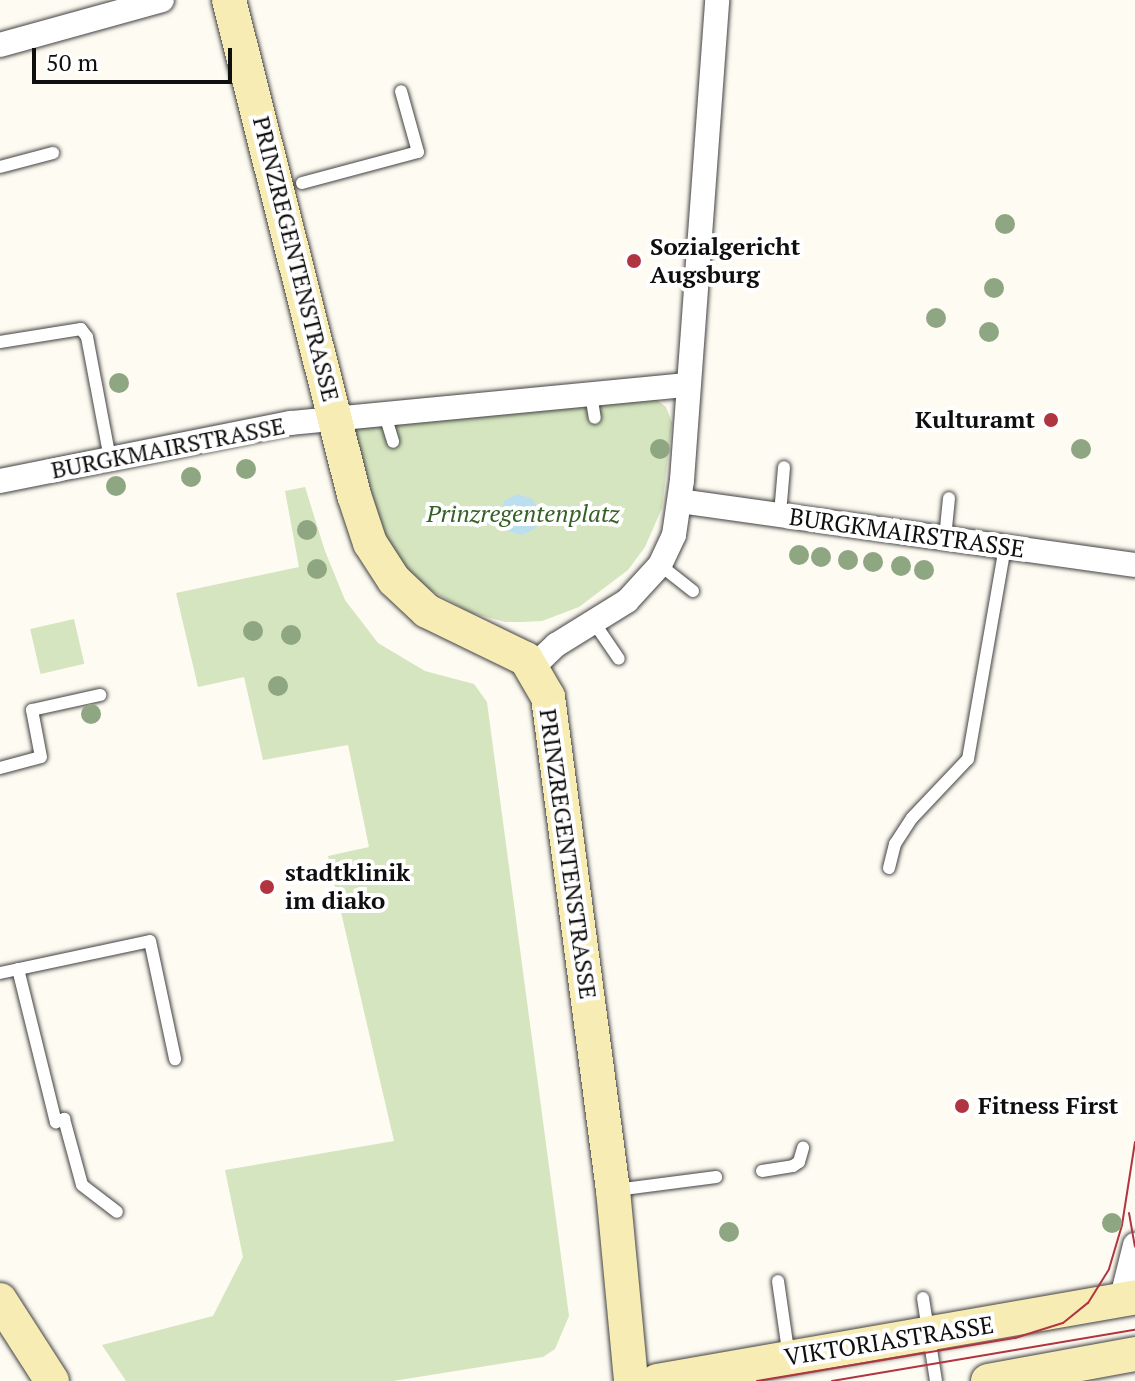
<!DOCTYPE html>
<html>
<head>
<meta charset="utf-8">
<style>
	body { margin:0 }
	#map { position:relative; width:1135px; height:1381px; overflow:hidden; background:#fefbf2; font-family:"PT Serif",serif }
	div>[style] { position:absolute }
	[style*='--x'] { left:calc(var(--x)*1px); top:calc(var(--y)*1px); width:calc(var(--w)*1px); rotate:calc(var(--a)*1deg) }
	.green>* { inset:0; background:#d5e5bf; transform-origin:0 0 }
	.water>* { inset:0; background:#bcdff0 }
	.roads { filter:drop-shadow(0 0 2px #424242) drop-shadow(0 0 2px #424242) }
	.lane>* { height:12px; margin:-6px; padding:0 6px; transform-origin:6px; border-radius:6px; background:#fff }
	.street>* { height:24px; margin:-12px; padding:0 12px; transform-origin:12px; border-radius:12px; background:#fff }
	.secondary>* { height:34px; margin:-17px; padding:0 17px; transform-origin:17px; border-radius:17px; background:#f7ecb4 }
	.tram>* { height:2px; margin:-1px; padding:0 1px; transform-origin:1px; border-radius:1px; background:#b13541 }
	.trees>* { width:20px; height:20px; margin:-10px; border-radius:50%; background:#8fa682 }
	.dots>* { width:22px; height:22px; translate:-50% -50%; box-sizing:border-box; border:4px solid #fff; border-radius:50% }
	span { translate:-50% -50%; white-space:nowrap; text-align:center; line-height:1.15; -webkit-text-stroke:8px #fff; paint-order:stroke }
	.poi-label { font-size:24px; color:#0f0f0f; font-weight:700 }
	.left { translate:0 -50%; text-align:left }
	.right { translate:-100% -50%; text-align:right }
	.street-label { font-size:24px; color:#0f0f0f }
	.park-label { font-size:24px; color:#356026; font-style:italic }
	.scale { position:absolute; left:32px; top:48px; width:200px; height:36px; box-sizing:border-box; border:4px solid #0f0f0f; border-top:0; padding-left:10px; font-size:24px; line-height:28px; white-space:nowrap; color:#0f0f0f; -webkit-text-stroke:6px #fff; paint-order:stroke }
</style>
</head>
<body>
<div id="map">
	<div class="green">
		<i style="clip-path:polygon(652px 396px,666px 407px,672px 423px,662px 508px,645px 547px,628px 570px,579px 607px,542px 621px,522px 622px,505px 622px,472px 613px,425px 587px,400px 561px,383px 534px,352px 423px)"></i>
		<i style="clip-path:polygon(305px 487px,325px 551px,345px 600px,378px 643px,425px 671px,474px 684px,487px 702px,569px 1316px,555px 1349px,543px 1357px,393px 1381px,126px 1381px,102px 1345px,213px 1316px,243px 1257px,225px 1170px,394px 1141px,328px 856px,369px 847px,348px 745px,263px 760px,244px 677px,198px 687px,176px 593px,299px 567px,285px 491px)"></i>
		<i style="left:74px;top:619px;width:46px;height:45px;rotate:77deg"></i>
	</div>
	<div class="water">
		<i style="clip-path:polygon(517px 494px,533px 499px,540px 514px,535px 529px,522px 535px,505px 530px,499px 518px,504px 501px)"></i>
	</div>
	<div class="roads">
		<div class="lane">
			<i style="--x:0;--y:167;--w:55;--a:-14.8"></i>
			<i style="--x:302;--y:183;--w:120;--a:-15"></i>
			<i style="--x:418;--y:152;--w:63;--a:-105.6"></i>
			<i style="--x:0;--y:342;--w:82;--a:-9.1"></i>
			<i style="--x:81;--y:329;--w:10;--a:53"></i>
			<i style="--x:87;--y:337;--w:124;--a:79.3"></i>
			<i style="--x:591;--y:394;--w:24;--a:81"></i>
			<i style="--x:385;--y:415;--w:28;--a:73"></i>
			<i style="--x:780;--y:514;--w:47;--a:-85.1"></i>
			<i style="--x:945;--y:538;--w:40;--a:-84.3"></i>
			<i style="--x:660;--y:565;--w:42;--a:38.2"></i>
			<i style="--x:595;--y:624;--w:42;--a:55.6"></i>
			<i style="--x:0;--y:768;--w:42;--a:-15"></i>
			<i style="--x:41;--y:757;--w:48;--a:-100.8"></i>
			<i style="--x:32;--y:710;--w:70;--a:-12.4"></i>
			<i style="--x:889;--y:868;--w:25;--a:-76"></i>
			<i style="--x:895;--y:844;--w:31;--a:-57"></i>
			<i style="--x:912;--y:818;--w:81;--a:-46.5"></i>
			<i style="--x:968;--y:759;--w:215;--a:-80.1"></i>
			<i style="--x:18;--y:969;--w:158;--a:76.1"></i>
			<i style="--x:56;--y:1122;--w:9;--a:-21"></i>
			<i style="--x:64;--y:1119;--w:68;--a:74.7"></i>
			<i style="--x:82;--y:1185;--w:44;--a:37.6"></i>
			<i style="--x:0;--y:973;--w:153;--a:-12"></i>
			<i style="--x:150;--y:941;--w:121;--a:78"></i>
			<i style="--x:762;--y:1171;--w:31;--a:-9"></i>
			<i style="--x:793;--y:1166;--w:7;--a:-34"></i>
			<i style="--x:799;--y:1162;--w:15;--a:-74"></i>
			<i style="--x:616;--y:1190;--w:101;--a:-7.4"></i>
			<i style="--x:778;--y:1281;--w:77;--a:81.8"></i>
			<i style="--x:923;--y:1298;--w:84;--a:81.1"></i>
		</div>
		<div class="street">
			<i style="--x:0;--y:45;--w:168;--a:-15.5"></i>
			<i style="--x:0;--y:481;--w:297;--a:-11.3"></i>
			<i style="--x:291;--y:423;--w:399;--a:-5.5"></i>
			<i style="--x:680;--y:501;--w:459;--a:8"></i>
			<i style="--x:533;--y:667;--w:32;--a:-44"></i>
			<i style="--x:556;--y:645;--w:84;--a:-31.8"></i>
			<i style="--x:627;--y:601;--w:49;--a:-47.5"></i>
			<i style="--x:660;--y:565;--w:33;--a:-65"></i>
			<i style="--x:674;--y:535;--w:56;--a:-81.7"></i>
			<i style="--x:682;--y:480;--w:481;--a:-85.8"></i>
			<i style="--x:1121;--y:1301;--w:58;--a:-76"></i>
		</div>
		<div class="secondary">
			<i style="--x:229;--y:0;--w:511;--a:75.83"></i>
			<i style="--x:354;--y:495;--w:51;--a:71.6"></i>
			<i style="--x:370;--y:543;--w:44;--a:57"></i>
			<i style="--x:394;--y:580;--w:45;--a:43.2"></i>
			<i style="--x:427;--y:611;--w:110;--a:25.9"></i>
			<i style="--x:526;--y:659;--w:44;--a:59.9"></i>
			<i style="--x:548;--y:697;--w:497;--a:82.5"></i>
			<i style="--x:613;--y:1190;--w:192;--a:84.6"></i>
			<i style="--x:0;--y:1300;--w:96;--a:57.3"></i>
			<i style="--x:657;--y:1381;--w:485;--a:-9.9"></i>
			<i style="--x:988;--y:1381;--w:149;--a:-10.4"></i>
		</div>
	</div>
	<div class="tram">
		<i style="--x:1129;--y:1213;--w:34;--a:80"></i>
		<i style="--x:757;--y:1381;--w:262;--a:-9.5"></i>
		<i style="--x:1015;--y:1338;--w:50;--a:-17.4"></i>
		<i style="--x:1063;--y:1323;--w:32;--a:-39"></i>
		<i style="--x:1088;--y:1303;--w:40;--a:-58"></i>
		<i style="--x:1109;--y:1269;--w:46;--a:-73.5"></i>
		<i style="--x:1122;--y:1225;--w:84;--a:-81.1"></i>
		<i style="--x:832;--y:1381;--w:307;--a:-9.6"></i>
	</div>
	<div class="trees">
		<i style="left:1005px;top:224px"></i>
		<i style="left:994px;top:288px"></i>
		<i style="left:936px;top:318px"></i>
		<i style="left:989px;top:332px"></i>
		<i style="left:119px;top:383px"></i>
		<i style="left:660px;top:449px"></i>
		<i style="left:1081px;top:449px"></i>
		<i style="left:246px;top:469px"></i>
		<i style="left:191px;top:477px"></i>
		<i style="left:116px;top:486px"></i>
		<i style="left:307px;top:530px"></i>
		<i style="left:799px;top:555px"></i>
		<i style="left:821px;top:557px"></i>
		<i style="left:848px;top:560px"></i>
		<i style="left:873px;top:562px"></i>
		<i style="left:901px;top:566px"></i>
		<i style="left:317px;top:569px"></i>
		<i style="left:924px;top:570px"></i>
		<i style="left:253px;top:631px"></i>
		<i style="left:291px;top:635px"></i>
		<i style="left:278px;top:686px"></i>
		<i style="left:91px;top:714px"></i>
		<i style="left:1112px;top:1223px"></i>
		<i style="left:729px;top:1232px"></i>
	</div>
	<div class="dots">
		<i style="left:634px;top:261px;background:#b13541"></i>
		<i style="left:1051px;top:420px;background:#b13541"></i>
		<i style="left:267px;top:887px;background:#b13541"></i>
		<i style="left:962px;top:1106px;background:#b13541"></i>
	</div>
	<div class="poi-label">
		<span class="left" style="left:650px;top:261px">Sozialgericht<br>Augsburg</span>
		<span class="right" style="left:1035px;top:420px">Kulturamt</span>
		<span class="left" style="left:285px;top:887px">stadtklinik<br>im diako</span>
		<span class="left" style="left:978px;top:1106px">Fitness First</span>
	</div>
	<div class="street-label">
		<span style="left:296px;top:259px;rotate:76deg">PRINZREGENTENSTRASSE</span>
		<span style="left:168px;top:448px;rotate:-11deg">BURGKMAIRSTRASSE</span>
		<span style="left:907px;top:533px;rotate:8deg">BURGKMAIRSTRASSE</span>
		<span style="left:568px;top:854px;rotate:82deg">PRINZREGENTENSTRASSE</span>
		<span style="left:889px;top:1341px;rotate:-9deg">VIKTORIASTRASSE</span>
	</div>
	<div class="park-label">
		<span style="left:523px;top:514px">Prinzregentenplatz</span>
	</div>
	<div class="scale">50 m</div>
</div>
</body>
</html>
